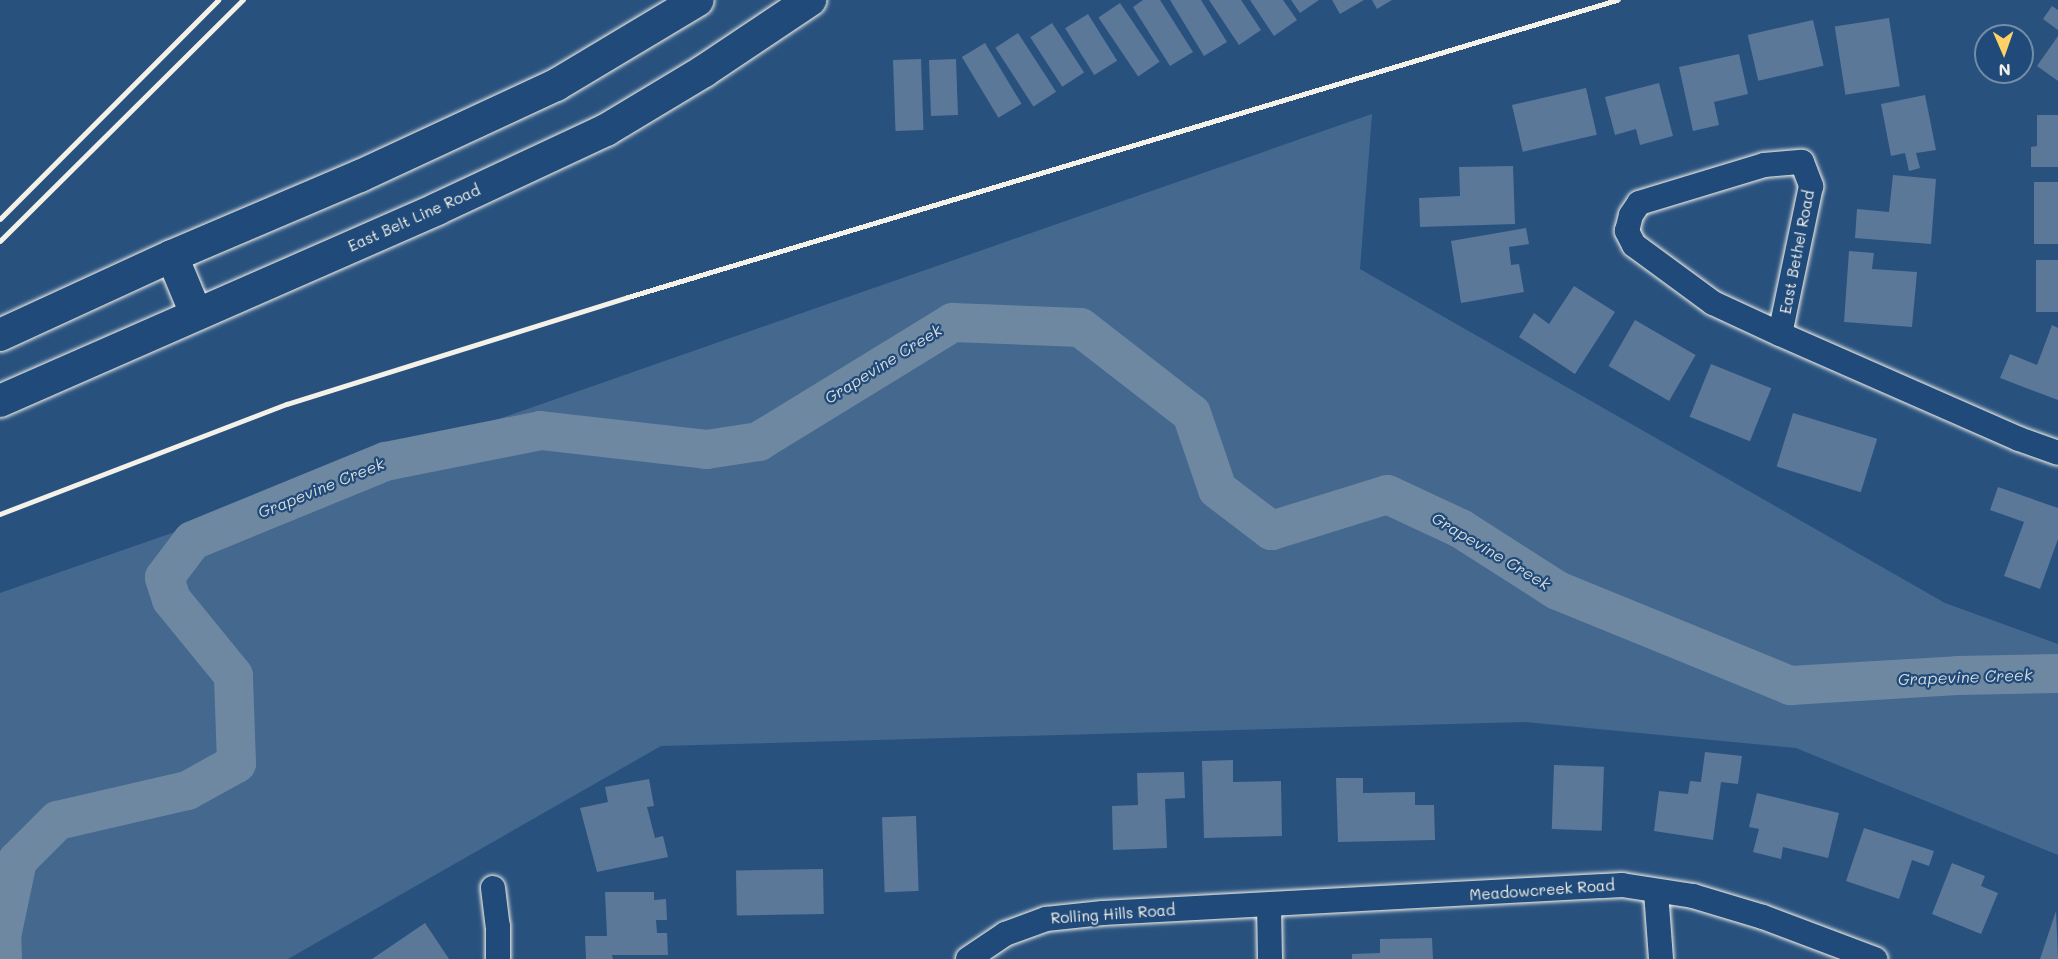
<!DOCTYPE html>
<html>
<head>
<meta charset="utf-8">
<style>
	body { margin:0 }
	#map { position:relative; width:2058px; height:959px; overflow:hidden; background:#28517e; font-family:Mali,sans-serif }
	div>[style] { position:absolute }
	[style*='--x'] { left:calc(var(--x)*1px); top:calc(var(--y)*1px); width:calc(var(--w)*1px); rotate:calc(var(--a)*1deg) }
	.green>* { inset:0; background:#45688e }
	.river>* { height:39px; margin:-19.5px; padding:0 19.5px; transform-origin:19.5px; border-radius:19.5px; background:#6e88a2 }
	.building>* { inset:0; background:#5b7899; transform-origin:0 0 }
	.roads { filter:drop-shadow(0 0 2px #f4f1e8) drop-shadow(0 0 2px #f4f1e8) }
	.minor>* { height:24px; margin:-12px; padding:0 12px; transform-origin:12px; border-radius:12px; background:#1f4a7a }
	.major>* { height:32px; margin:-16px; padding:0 16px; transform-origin:16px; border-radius:16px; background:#1f4a7a }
	.rail>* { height:4.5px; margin:-2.25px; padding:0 2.25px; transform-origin:2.25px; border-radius:2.25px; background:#f4f1e8 }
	span { translate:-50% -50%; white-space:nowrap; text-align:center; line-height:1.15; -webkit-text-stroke:4.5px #1f4a7a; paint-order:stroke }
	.street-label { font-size:15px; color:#f4f1e8 }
	.water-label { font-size:16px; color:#d9dcda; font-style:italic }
	.north { position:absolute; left:1974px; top:24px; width:60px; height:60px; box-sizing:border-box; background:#1f4a7a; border:2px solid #748da6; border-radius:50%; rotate:178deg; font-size:16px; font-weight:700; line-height:24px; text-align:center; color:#f4f1e8 }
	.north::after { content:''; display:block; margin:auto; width:21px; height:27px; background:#ffd166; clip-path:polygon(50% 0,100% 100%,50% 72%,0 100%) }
</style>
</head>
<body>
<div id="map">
	<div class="green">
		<i style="clip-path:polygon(1372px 114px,1360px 269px,1945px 603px,2058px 644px,2058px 855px,1796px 748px,1525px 722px,661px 746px,288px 959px,0 959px,0 593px)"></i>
	</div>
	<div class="river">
		<i style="--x:2;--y:959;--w:23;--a:-92"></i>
		<i style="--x:1;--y:936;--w:78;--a:-78.1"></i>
		<i style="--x:17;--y:860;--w:57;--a:-45"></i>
		<i style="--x:57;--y:820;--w:133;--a:-13"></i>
		<i style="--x:187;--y:790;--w:56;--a:-28.9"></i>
		<i style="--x:236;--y:763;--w:88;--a:-92"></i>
		<i style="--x:233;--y:675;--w:98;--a:-129.2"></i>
		<i style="--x:171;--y:599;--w:23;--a:-108"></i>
		<i style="--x:164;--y:577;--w:46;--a:-52.9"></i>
		<i style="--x:192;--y:540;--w:209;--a:-22.3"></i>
		<i style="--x:385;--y:461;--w:158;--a:-11.3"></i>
		<i style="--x:540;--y:430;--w:167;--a:6.5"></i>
		<i style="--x:706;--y:449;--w:53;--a:-8.7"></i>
		<i style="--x:758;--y:441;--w:228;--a:-31.5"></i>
		<i style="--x:952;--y:322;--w:128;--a:2.2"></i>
		<i style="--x:1080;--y:327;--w:140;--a:37.8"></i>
		<i style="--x:1191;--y:413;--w:80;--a:71.1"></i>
		<i style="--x:1217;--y:489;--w:68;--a:37.2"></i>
		<i style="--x:1271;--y:530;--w:121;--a:-17.2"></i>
		<i style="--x:1387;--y:494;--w:81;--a:25"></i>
		<i style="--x:1460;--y:528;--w:115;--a:32.6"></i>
		<i style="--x:1557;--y:590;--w:252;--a:22.2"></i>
		<i style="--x:1790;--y:685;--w:167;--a:-3.4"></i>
		<i style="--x:1957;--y:675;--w:101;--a:-1.1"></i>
	</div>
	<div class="building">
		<i style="clip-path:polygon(1143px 0,1160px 0,1193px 52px,1170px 66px,1133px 7px)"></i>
		<i style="clip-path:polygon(1170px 0,1201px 0,1227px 42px,1204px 56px)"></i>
		<i style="clip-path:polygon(1209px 0,1241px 0,1261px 30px,1239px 45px)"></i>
		<i style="clip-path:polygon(1250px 0,1283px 0,1297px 20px,1274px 36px)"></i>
		<i style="clip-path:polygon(1291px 0,1319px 0,1300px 13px)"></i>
		<i style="clip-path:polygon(1332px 0,1364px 0,1340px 14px)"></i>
		<i style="clip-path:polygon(1372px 0,1392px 0,1377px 9px)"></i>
		<i style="left:1120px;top:3px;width:71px;height:26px;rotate:56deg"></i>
		<i style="clip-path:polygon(2052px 6px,2058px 10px,2058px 30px,2043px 19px)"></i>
		<i style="left:1088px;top:14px;width:55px;height:27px;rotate:58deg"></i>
		<i style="left:1889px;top:18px;width:69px;height:55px;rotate:81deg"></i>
		<i style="left:1813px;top:20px;width:47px;height:67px;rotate:77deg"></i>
		<i style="left:1052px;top:23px;width:59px;height:26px;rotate:57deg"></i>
		<i style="left:1018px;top:33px;width:70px;height:27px;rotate:57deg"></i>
		<i style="clip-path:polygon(2058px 36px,2058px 81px,2037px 66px)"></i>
		<i style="left:985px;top:43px;width:71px;height:27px;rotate:59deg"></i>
		<i style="clip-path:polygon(1739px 54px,1748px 94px,1714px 102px,1719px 125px,1693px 131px,1679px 67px)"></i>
		<i style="left:921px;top:59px;width:71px;height:28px;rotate:88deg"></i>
		<i style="left:956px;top:59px;width:56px;height:27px;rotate:88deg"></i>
		<i style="clip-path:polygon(1659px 83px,1673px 136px,1640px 145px,1636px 129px,1615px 135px,1605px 97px)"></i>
		<i style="left:1586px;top:88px;width:48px;height:76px;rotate:77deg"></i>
		<i style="clip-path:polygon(1925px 95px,1936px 150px,1916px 153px,1920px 168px,1909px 171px,1905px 153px,1891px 156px,1881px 104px)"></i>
		<i style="clip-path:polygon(2037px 115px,2058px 115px,2058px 167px,2031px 167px,2031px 147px,2037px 146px)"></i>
		<i style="clip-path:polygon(1513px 166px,1515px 224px,1420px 227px,1419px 198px,1460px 196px,1459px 167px)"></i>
		<i style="clip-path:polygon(1893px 175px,1936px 179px,1931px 244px,1855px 238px,1857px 209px,1889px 212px)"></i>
		<i style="left:2058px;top:182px;width:62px;height:24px;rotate:90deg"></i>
		<i style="clip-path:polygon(1526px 228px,1529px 244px,1509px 247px,1511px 265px,1519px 264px,1524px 292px,1461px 303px,1451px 241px)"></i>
		<i style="clip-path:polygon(1849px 251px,1874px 253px,1872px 269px,1917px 272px,1912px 327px,1844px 322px)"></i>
		<i style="left:2036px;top:260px;width:22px;height:52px"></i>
		<i style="clip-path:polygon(1574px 286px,1615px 312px,1575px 374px,1519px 337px,1534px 313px,1549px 324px)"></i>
		<i style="left:1635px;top:320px;width:70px;height:53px;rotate:30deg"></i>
		<i style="clip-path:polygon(2052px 325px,2058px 328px,2058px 400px,2000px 378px,2010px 354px,2037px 365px)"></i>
		<i style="left:1711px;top:364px;width:65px;height:57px;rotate:22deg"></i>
		<i style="left:1793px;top:413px;width:88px;height:56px;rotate:17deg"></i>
		<i style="clip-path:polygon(1998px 487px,2058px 508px,2058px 539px,2040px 589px,2004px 576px,2024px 522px,1990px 510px)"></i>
		<i style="clip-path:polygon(1705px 752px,1742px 756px,1738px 784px,1721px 782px,1713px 840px,1654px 831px,1659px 791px,1688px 794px,1690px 781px,1701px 782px)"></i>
		<i style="clip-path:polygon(1233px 760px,1233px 782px,1281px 781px,1282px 836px,1204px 838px,1202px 761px)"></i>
		<i style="left:1554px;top:765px;width:50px;height:64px;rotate:2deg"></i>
		<i style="clip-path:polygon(1184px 772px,1185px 798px,1165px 799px,1167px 848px,1113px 850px,1112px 806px,1138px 805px,1137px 773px)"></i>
		<i style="clip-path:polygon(1336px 778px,1363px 778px,1363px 793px,1415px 792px,1415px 805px,1434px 805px,1435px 840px,1338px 842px)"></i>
		<i style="clip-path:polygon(649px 779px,654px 806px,647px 807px,655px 838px,663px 836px,668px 857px,597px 872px,580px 808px,608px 802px,605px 787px)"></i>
		<i style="clip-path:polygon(1757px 793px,1839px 813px,1828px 858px,1783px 847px,1781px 859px,1753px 852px,1759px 829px,1749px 827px)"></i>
		<i style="left:916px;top:816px;width:75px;height:34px;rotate:88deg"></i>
		<i style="clip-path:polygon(1864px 828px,1934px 851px,1929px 866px,1912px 860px,1899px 899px,1846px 881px)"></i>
		<i style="clip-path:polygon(1952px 863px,1985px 876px,1981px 886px,1998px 893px,1981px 934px,1932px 914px)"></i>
		<i style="left:823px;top:869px;width:45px;height:87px;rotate:89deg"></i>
		<i style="clip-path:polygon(605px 892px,654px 892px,654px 900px,666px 899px,667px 920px,656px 920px,657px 933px,667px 933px,668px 955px,612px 955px,613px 959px,586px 959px,585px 936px,607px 936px)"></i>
		<i style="clip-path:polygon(2056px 911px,2058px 959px,2040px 959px)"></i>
		<i style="clip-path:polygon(425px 923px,449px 959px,372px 959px)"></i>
		<i style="clip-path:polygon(1432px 938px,1433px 959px,1352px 959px,1352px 954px,1380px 953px,1380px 939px)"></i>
	</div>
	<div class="roads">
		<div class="minor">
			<i style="--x:1802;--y:162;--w:26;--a:69"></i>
			<i style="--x:1811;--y:186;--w:151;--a:101.8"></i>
			<i style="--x:1780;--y:334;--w:74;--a:-155.2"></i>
			<i style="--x:1713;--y:303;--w:98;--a:-143.7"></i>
			<i style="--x:1634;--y:245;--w:16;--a:-117"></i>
			<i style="--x:1627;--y:231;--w:16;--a:-76"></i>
			<i style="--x:1631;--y:215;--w:14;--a:-56"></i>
			<i style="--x:1639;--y:203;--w:131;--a:-16.9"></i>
			<i style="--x:1764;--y:165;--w:38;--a:-5"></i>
			<i style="--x:1780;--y:334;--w:261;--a:23.7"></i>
			<i style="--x:2019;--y:439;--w:41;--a:19.7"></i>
			<i style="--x:493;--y:888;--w:38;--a:83"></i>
			<i style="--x:498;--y:926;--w:33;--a:90"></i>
			<i style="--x:1656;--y:892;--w:67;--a:85.7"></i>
			<i style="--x:1269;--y:905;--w:54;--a:88.9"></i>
			<i style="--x:968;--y:959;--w:45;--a:-34"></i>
			<i style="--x:1005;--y:934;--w:44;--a:-20.1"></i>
			<i style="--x:1046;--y:919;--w:57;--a:-6"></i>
			<i style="--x:1103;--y:913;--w:520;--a:-3.09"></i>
			<i style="--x:1622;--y:885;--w:72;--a:8.8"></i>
			<i style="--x:1693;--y:896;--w:73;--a:16.7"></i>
			<i style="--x:1763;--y:917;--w:120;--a:20.6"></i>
		</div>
		<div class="major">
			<i style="--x:172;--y:256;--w:63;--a:67.5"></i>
			<i style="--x:0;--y:335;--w:189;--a:-24.7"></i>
			<i style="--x:172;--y:256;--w:204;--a:-23.1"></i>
			<i style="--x:360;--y:176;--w:216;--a:-24.9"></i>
			<i style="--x:556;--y:85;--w:165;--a:-30.9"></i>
			<i style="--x:0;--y:401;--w:477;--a:-23.7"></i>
			<i style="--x:437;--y:209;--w:187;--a:-25.1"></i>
			<i style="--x:606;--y:130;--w:114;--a:-31"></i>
			<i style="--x:704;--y:71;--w:128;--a:-33.8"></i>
		</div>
	</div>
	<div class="rail">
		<i style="--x:0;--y:219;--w:309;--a:-45.1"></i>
		<i style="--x:0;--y:241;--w:342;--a:-44.8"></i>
		<i style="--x:0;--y:514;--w:307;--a:-21"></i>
		<i style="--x:287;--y:404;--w:357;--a:-17.4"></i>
		<i style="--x:628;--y:297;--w:1033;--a:-16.72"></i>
	</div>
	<div class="street-label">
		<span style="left:414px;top:218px;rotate:-24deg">East Belt Line Road</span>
		<span style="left:1797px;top:252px;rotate:-79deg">East Bethel Road</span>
		<span style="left:1542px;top:890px;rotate:-4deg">Meadowcreek Road</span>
		<span style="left:1113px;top:914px;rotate:-4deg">Rolling Hills Road</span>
	</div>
	<div class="water-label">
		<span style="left:883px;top:364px;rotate:-32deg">Grapevine Creek</span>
		<span style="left:321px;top:488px;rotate:-22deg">Grapevine Creek</span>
		<span style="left:1491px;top:551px;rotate:31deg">Grapevine Creek</span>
		<span style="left:1965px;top:677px;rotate:-2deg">Grapevine Creek</span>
	</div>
	<div class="north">N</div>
</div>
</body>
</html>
